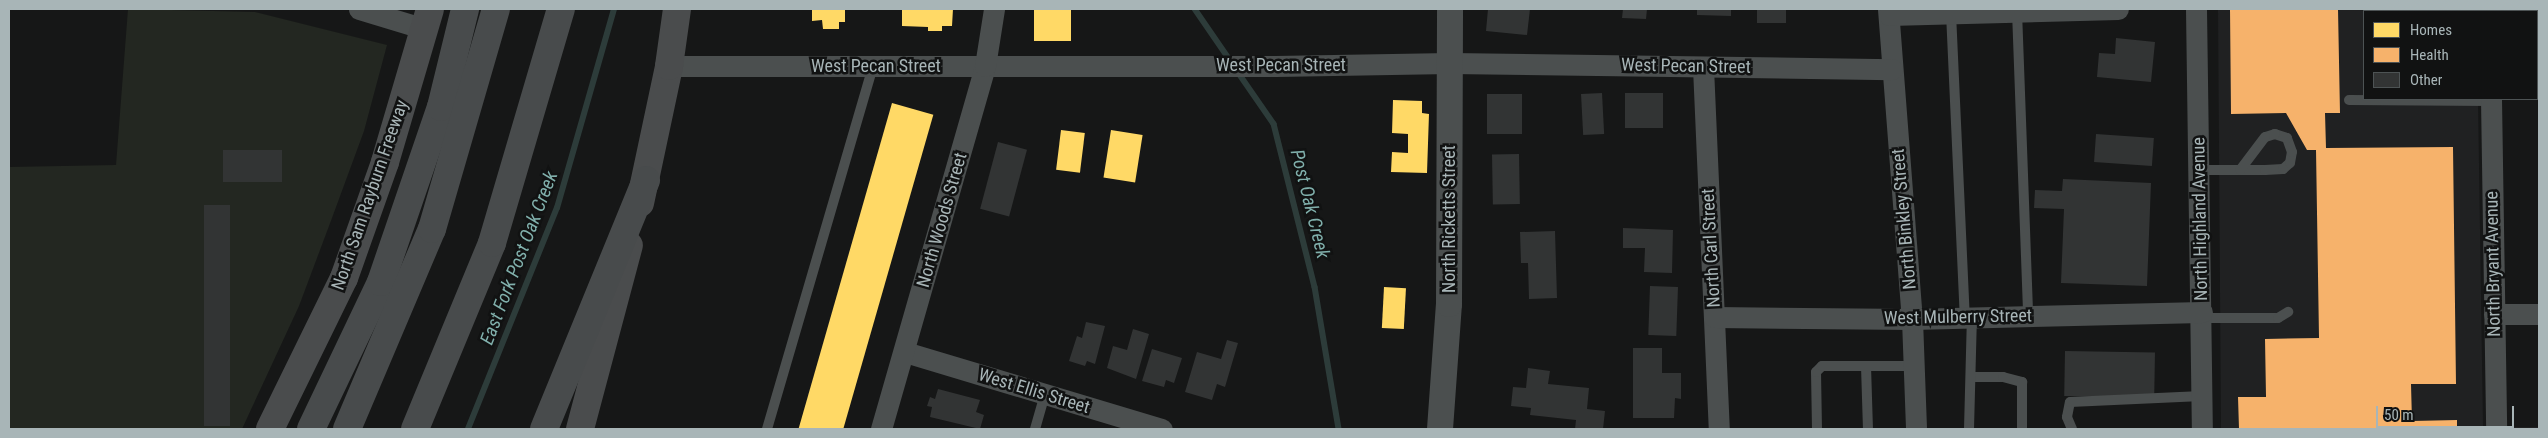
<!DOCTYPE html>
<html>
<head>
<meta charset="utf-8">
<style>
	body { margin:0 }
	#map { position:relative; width:2548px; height:438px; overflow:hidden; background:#161717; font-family:"Roboto Condensed",sans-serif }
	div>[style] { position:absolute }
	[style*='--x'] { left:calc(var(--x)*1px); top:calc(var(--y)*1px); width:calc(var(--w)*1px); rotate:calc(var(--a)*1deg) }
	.built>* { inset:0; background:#202122 }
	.green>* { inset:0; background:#232721 }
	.homes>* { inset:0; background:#ffd966; transform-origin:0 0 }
	.health>* { inset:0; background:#f6b26b }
	.stream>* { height:5.5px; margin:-2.75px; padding:0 2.75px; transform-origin:2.75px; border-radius:2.75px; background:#2d3c3a }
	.building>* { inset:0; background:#323434; transform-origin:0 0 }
	.service>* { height:10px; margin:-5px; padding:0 5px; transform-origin:5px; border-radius:5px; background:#4b4f4f }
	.minor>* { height:21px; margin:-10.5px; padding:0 10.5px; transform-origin:10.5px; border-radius:10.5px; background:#4b4f4f }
	.tertiary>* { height:26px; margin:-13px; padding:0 13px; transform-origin:13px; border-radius:13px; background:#4b4f4f }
	.secondary>* { height:28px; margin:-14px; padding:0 14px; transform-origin:14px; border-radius:14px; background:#4a4c4d }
	.motorway>* { height:28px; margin:-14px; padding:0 14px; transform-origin:14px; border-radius:14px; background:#484b4c }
	span { translate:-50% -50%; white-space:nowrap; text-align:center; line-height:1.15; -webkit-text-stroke:5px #111212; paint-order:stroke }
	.street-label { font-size:18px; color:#a8b5b7 }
	.water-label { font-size:19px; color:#81b0ac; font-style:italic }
	.frame { position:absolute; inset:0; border:10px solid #a8b5b7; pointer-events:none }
	.legend { position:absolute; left:2363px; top:10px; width:175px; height:90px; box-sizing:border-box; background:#111212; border:1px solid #4d5354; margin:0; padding:6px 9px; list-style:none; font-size:15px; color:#a8b5b7 }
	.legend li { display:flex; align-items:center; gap:10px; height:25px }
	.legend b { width:25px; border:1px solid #4d5354 }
	.scale { position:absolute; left:2376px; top:406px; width:138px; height:22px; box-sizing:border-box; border:2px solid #a8b5b7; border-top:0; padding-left:6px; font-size:15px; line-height:18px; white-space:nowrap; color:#a8b5b7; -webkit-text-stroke:4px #111212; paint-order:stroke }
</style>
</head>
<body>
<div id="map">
	<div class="built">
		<i style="clip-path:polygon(2218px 9px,2476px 9px,2364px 11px,2364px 99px,2478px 99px,2483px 427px,2539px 427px,2539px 429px,2221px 429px)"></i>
	</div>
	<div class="green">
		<i style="clip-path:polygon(128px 9px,255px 12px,387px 45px,364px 131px,332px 218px,299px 306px,242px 429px,9px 429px,9px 167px,116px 165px)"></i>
	</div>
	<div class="homes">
		<i style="clip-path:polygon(812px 9px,845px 9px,845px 22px,839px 22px,839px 29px,823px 29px,822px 20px,812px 21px)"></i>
		<i style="clip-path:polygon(902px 9px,953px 9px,952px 26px,942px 26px,942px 31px,928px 31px,928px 27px,902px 26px)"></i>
		<i style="left:1034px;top:9px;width:37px;height:32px"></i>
		<i style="clip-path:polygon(1393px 100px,1422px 101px,1422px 113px,1429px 114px,1427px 173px,1391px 172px,1392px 152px,1408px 153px,1408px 134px,1392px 133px)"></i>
		<i style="left:892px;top:103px;width:43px;height:339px;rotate:16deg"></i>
		<i style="left:1061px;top:130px;width:24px;height:40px;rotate:7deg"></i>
		<i style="left:1111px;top:130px;width:32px;height:48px;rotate:9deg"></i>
		<i style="left:1384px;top:287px;width:22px;height:41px;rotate:3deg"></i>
	</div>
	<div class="health">
		<i style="clip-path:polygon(2230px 9px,2338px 9px,2340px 113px,2325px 113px,2326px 148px,2453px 147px,2456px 384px,2411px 384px,2412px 421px,2457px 420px,2457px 429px,2239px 429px,2238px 397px,2266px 397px,2265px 339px,2319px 338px,2316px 150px,2307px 150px,2286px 113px,2231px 114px)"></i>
	</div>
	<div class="stream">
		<i style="--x:1195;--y:9;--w:62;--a:55.5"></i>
		<i style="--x:1238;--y:72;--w:63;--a:55.3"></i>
		<i style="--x:1274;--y:124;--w:168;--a:75.9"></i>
		<i style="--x:1315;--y:287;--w:144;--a:80.4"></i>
		<i style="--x:468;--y:429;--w:238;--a:-68.1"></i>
		<i style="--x:557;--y:208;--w:207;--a:-74"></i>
	</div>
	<div class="building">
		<i style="clip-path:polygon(1488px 9px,1530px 9px,1527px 35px,1486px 31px)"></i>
		<i style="clip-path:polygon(1623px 9px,1647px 9px,1646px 19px,1622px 18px)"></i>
		<i style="clip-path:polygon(1697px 9px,1731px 9px,1731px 16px,1697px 15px)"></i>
		<i style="left:1757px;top:9px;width:29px;height:14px"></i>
		<i style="clip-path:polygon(2116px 38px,2155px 42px,2151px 82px,2097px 77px,2099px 53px,2115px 54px)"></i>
		<i style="left:1602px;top:93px;width:41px;height:21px;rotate:87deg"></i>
		<i style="left:1625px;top:93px;width:38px;height:35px"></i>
		<i style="left:1487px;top:94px;width:35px;height:40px"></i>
		<i style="left:2096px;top:134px;width:58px;height:28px;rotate:4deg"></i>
		<i style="left:998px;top:142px;width:30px;height:69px;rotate:15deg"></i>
		<i style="left:282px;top:150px;width:32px;height:59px;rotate:90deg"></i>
		<i style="left:1519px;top:154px;width:50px;height:27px;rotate:89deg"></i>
		<i style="clip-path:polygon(2063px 179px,2151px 183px,2147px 286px,2061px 283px,2064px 209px,2034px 208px,2035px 190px,2062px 191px)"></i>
		<i style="left:204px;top:205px;width:26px;height:221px"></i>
		<i style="clip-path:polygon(1623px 228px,1673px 230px,1672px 273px,1644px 272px,1645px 248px,1623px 248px)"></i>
		<i style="clip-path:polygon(1555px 231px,1557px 298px,1529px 299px,1528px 263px,1521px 263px,1520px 232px)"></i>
		<i style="left:1650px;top:286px;width:28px;height:49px;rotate:2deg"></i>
		<i style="clip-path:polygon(1086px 322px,1105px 326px,1095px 364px,1087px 361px,1085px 366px,1069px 361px,1077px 336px,1082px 338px)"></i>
		<i style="clip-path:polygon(1133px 329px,1149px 334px,1136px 379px,1107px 368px,1113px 346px,1127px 350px)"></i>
		<i style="clip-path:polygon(1227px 340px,1238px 343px,1225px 387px,1217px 384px,1212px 400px,1185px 392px,1197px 352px,1221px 359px)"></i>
		<i style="clip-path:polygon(1633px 348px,1662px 348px,1662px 373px,1681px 373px,1681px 399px,1675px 398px,1674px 418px,1633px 418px)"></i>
		<i style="clip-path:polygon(1152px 349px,1182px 358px,1174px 383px,1166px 380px,1164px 387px,1142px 381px)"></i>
		<i style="left:2065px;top:351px;width:90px;height:45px;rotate:1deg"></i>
		<i style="clip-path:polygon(1528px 368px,1550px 371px,1548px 384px,1589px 388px,1587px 409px,1605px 411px,1603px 429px,1575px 429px,1576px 420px,1530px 415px,1531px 408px,1511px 406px,1513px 387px,1526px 388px)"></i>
		<i style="clip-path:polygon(938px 389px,980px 400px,976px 412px,984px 415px,980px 429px,930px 417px,932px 407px,927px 406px,930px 397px,935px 399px)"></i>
	</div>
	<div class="service">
		<i style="--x:2017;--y:11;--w:305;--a:87.9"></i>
		<i style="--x:1951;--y:13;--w:305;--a:87.4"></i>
		<i style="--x:2349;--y:100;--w:142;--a:0.4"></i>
		<i style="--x:2199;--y:170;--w:66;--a:0"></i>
		<i style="--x:2265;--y:170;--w:18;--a:-3"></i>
		<i style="--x:2283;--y:169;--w:9;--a:-41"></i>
		<i style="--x:2290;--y:163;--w:11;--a:-80"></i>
		<i style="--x:2292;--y:152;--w:15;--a:-110"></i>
		<i style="--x:2287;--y:138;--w:13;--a:-162"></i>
		<i style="--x:2275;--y:134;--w:10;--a:163"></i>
		<i style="--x:2265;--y:137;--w:41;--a:127.1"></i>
		<i style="--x:2202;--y:318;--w:76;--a:0"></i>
		<i style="--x:2278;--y:318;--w:12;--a:-31"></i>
		<i style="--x:1866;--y:366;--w:63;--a:88.2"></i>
		<i style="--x:1971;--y:377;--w:32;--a:0"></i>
		<i style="--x:2003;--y:377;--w:20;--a:15"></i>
		<i style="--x:2022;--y:382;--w:47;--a:90"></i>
		<i style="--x:767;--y:429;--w:378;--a:-73.7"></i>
		<i style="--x:1035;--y:429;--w:36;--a:-74"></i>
		<i style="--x:1817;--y:429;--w:57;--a:-91"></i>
		<i style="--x:1816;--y:372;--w:8;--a:-45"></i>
		<i style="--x:1822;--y:366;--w:92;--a:0"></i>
		<i style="--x:1969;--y:429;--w:112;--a:-88.5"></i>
		<i style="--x:2072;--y:429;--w:13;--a:-113"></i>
		<i style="--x:2067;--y:417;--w:15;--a:-79"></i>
		<i style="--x:2070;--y:402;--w:132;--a:-2.6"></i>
	</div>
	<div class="minor">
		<i style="--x:359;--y:9;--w:69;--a:16.9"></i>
		<i style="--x:1888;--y:9;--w:311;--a:85.6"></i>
		<i style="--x:1912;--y:319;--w:110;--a:87.9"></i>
		<i style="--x:2196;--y:9;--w:420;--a:89.2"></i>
		<i style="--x:2490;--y:9;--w:2;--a:90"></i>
		<i style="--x:2537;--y:12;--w:2;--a:0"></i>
		<i style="--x:1889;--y:15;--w:229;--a:-1.5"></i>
		<i style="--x:669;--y:66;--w:606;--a:0"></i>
		<i style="--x:1275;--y:66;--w:175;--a:-1"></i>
		<i style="--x:1450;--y:63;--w:442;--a:0.8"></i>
		<i style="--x:1703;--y:67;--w:362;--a:87.5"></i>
		<i style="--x:2491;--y:99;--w:330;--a:89.1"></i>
		<i style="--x:2494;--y:314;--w:45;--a:0"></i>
		<i style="--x:1714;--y:317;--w:198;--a:0.6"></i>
		<i style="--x:1912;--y:319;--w:290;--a:-1.4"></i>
		<i style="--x:905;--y:352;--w:268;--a:16.7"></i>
		<i style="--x:881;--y:429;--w:378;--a:-74"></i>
		<i style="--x:985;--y:66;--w:58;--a:-81"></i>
	</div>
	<div class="tertiary">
		<i style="--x:1440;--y:429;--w:125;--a:-85.9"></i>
		<i style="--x:1449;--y:304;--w:295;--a:-89.8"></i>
	</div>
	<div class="secondary">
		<i style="--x:640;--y:203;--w:140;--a:-78"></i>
		<i style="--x:669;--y:66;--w:58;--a:-82"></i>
		<i style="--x:270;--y:429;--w:168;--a:-63.9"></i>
		<i style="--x:344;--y:278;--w:123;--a:-70.5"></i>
		<i style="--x:385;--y:162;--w:159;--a:-73.6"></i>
		<i style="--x:580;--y:429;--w:190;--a:-75.1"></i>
	</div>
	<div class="motorway">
		<i style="--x:311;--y:429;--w:163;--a:-64.5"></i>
		<i style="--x:381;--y:282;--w:185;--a:-71.1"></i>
		<i style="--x:441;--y:107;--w:101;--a:-76.2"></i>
		<i style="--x:347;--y:429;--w:217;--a:-67"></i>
		<i style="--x:432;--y:229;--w:229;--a:-73.8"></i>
		<i style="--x:415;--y:429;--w:201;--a:-67.5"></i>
		<i style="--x:492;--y:243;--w:244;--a:-73.6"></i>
		<i style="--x:544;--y:429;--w:269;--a:-67.7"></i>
	</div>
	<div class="street-label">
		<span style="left:1281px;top:65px">West Pecan Street</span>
		<span style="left:876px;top:66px">West Pecan Street</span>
		<span style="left:1686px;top:66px;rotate:1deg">West Pecan Street</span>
		<span style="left:370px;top:195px;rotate:-71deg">North Sam Rayburn Freeway</span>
		<span style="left:1449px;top:219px;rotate:-90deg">North Ricketts Street</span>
		<span style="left:1904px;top:219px;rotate:-95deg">North Binkley Street</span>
		<span style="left:2200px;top:219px;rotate:-91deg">North Highland Avenue</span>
		<span style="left:942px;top:220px;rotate:-74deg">North Woods Street</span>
		<span style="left:1711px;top:248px;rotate:-93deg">North Carl Street</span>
		<span style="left:2493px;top:264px;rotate:-91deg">North Bryant Avenue</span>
		<span style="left:1958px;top:317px;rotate:-1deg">West Mulberry Street</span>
		<span style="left:1034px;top:391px;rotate:17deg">West Ellis Street</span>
	</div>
	<div class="water-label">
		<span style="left:1310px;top:204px;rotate:76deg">Post Oak Creek</span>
		<span style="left:519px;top:258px;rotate:-69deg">East Fork Post Oak Creek</span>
	</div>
	<div class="frame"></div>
	<ul class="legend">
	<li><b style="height:14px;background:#ffd966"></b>Homes</li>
	<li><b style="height:14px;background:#f6b26b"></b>Health</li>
	<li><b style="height:14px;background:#323434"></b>Other</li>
	</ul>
	<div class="scale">50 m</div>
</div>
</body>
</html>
